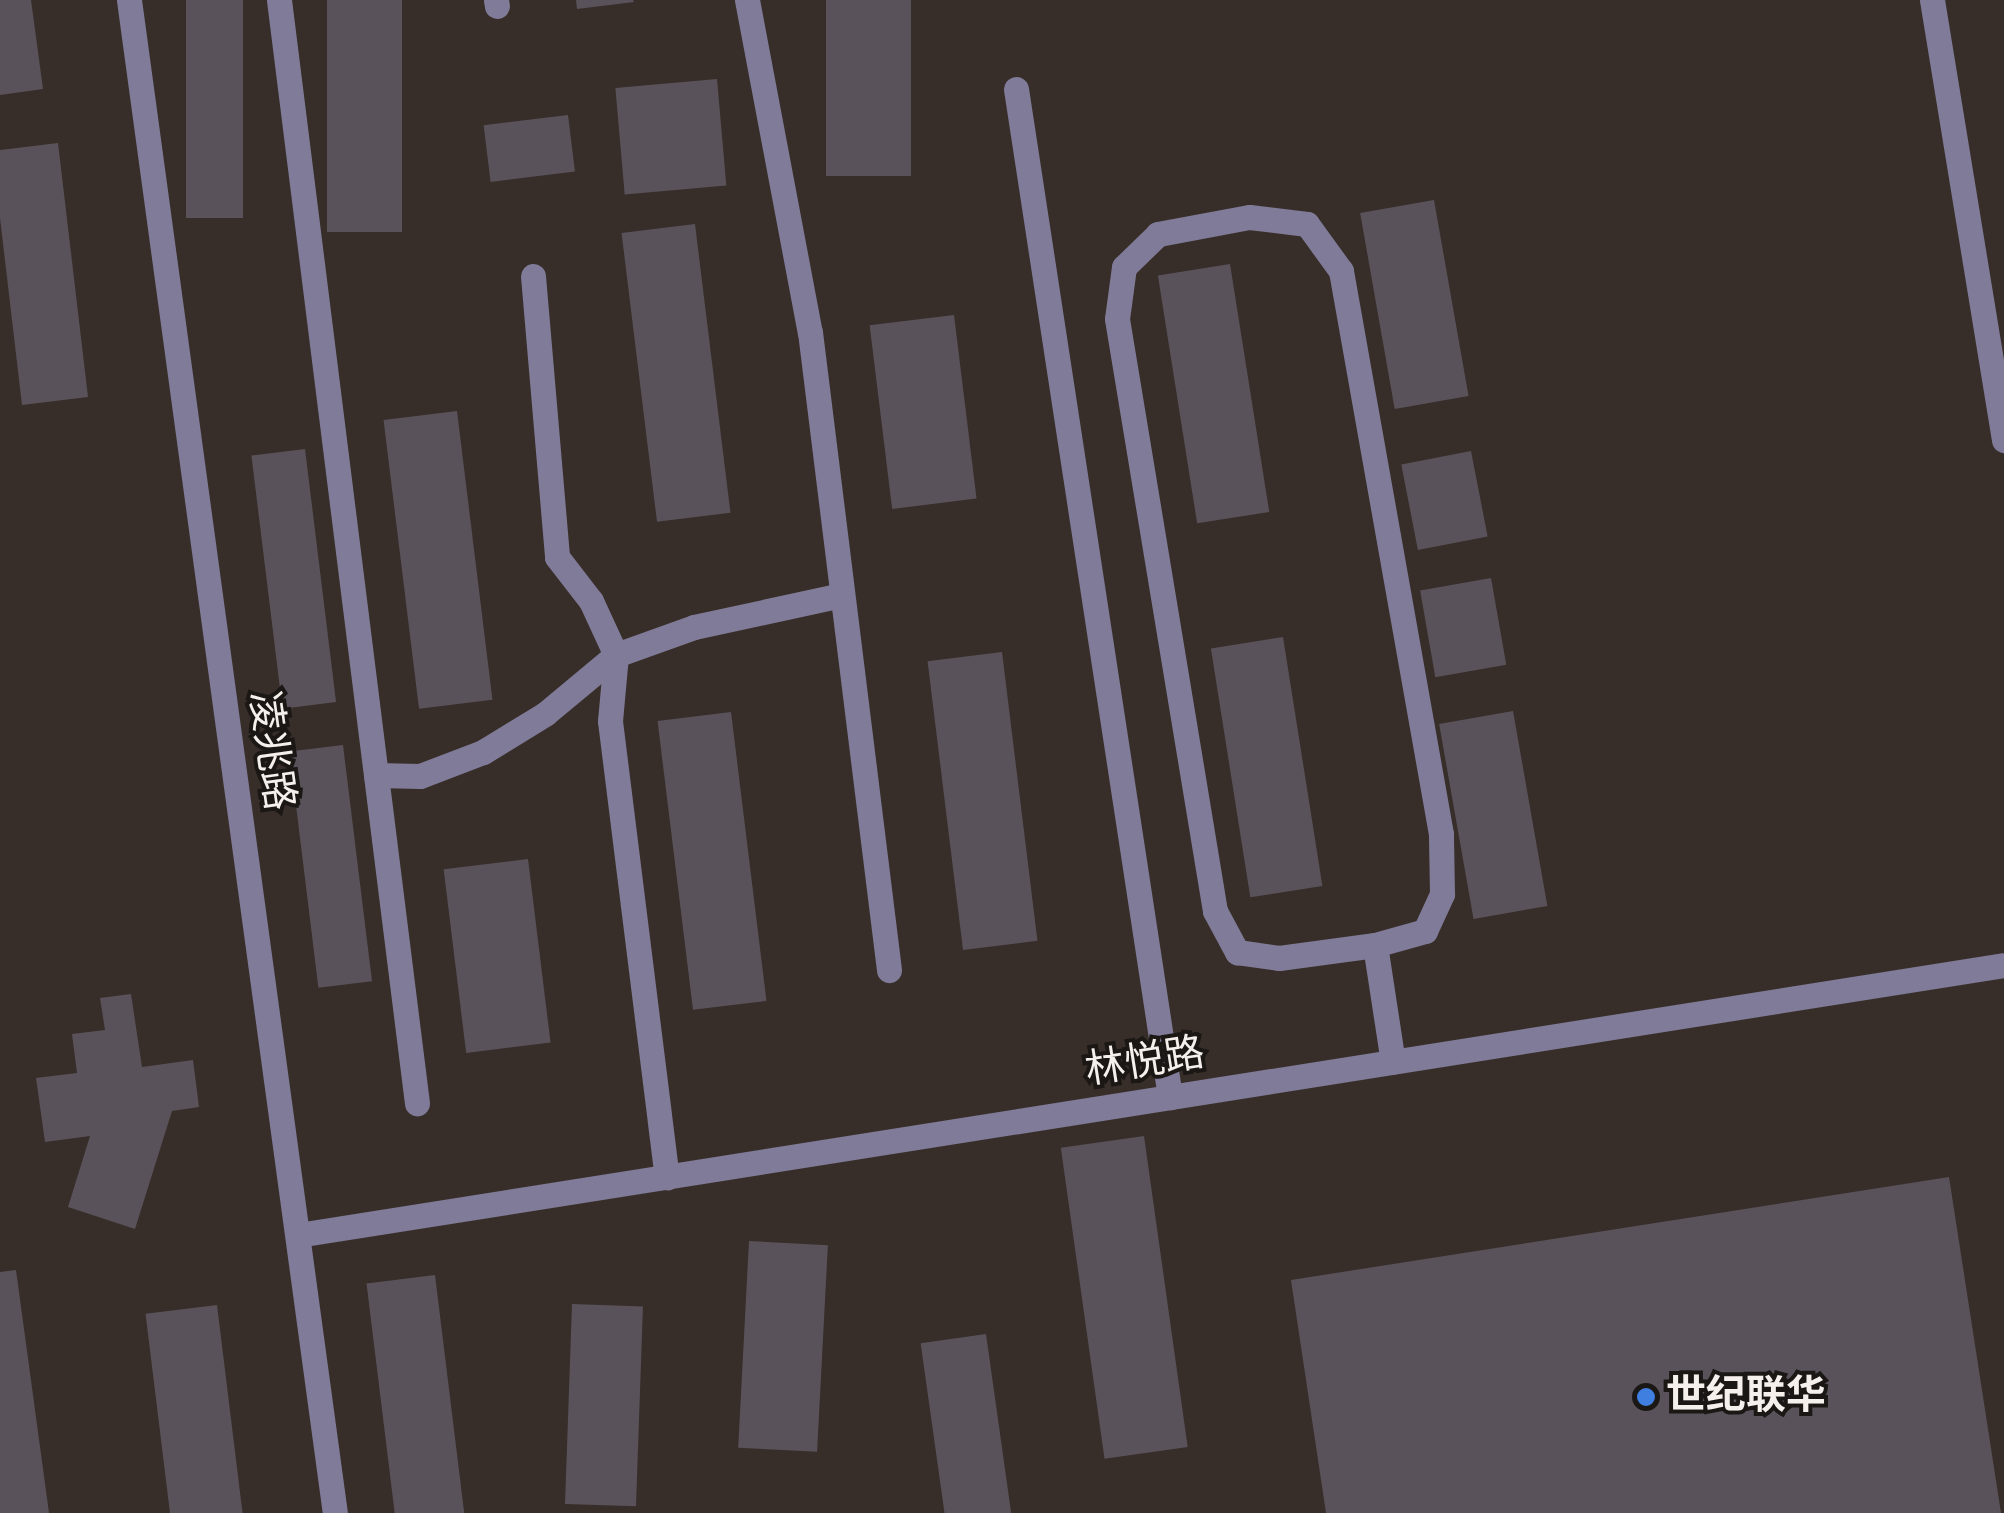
<!DOCTYPE html>
<html>
<head>
<meta charset="utf-8">
<style>
	body { margin:0 }
	#map { position:relative; width:2004px; height:1513px; overflow:hidden; background:#372e29; font-family:Spectral,"Noto Sans SC",serif }
	div>[style] { position:absolute }
	[style*='--x'] { left:calc(var(--x)*1px); top:calc(var(--y)*1px); width:calc(var(--w)*1px); rotate:calc(var(--a)*1deg) }
	.building>* { inset:0; background:#59525a; transform-origin:0 0 }
	.minor>* { height:25px; margin:-12.5px; padding:0 12.5px; transform-origin:12.5px; border-radius:12.5px; background:#807b98 }
	.dots>* { width:28px; height:28px; translate:-50% -50%; box-sizing:border-box; border:5px solid #1b1715; border-radius:50% }
	span { translate:-50% -50%; white-space:nowrap; text-align:center; line-height:1.15; -webkit-text-stroke:8px #1b1715; paint-order:stroke }
	.street-label { font-size:40px; color:#f5f0ec }
	.poi-label { font-size:40px; color:#f5f0ec; font-weight:700 }
	.left { translate:0 -50%; text-align:left }
</style>
</head>
<body>
<div id="map">
	<div class="building">
		<i style="clip-path:polygon(0 0,31px 0,43px 89px,0 95px)"></i>
		<i style="left:186px;top:0;width:57px;height:218px"></i>
		<i style="left:327px;top:0;width:75px;height:232px"></i>
		<i style="clip-path:polygon(576px 0,633px 0,634px 2px,577px 9px)"></i>
		<i style="left:826px;top:0;width:85px;height:176px"></i>
		<i style="left:717px;top:79px;width:107px;height:102px;rotate:85deg"></i>
		<i style="left:568px;top:115px;width:57px;height:85px;rotate:83deg"></i>
		<i style="clip-path:polygon(58px 143px,88px 397px,22px 405px,0 218px,0 150px)"></i>
		<i style="left:1434px;top:200px;width:199px;height:75px;rotate:80deg"></i>
		<i style="left:695px;top:224px;width:291px;height:74px;rotate:83deg"></i>
		<i style="left:1230px;top:264px;width:251px;height:73px;rotate:81deg"></i>
		<i style="left:954px;top:315px;width:185px;height:85px;rotate:83deg"></i>
		<i style="left:457px;top:411px;width:291px;height:74px;rotate:83deg"></i>
		<i style="left:305px;top:449px;width:255px;height:54px;rotate:83deg"></i>
		<i style="left:1471px;top:451px;width:87px;height:71px;rotate:79deg"></i>
		<i style="left:1491px;top:578px;width:88px;height:72px;rotate:80deg"></i>
		<i style="left:1283px;top:637px;width:252px;height:73px;rotate:81deg"></i>
		<i style="left:1002px;top:652px;width:291px;height:75px;rotate:83deg"></i>
		<i style="left:1513px;top:711px;width:198px;height:75px;rotate:80deg"></i>
		<i style="left:731px;top:712px;width:291px;height:74px;rotate:83deg"></i>
		<i style="left:343px;top:745px;width:238px;height:54px;rotate:83deg"></i>
		<i style="left:528px;top:859px;width:185px;height:85px;rotate:83deg"></i>
		<i style="clip-path:polygon(131px 994px,142px 1067px,193px 1060px,199px 1107px,172px 1111px,135px 1229px,68px 1207px,90px 1136px,45px 1142px,36px 1078px,77px 1073px,72px 1034px,105px 1030px,100px 998px)"></i>
		<i style="left:1144px;top:1136px;width:314px;height:84px;rotate:82deg"></i>
		<i style="clip-path:polygon(1949px 1177px,2001px 1513px,1326px 1513px,1291px 1280px)"></i>
		<i style="left:749px;top:1241px;width:79px;height:207px;rotate:3deg"></i>
		<i style="clip-path:polygon(16px 1270px,49px 1513px,0 1513px,0 1272px)"></i>
		<i style="left:435px;top:1275px;width:240px;height:69px;rotate:83deg"></i>
		<i style="left:572px;top:1304px;width:71px;height:200px;rotate:2deg"></i>
		<i style="left:217px;top:1305px;width:210px;height:72px;rotate:83deg"></i>
		<i style="left:986px;top:1334px;width:181px;height:66px;rotate:82deg"></i>
	</div>
	<div class="minor">
		<i style="--x:129;--y:0;--w:1527;--a:82.25"></i>
		<i style="--x:279;--y:0;--w:1112;--a:82.87"></i>
		<i style="--x:496;--y:0;--w:6;--a:81"></i>
		<i style="--x:747;--y:0;--w:338;--a:79.3"></i>
		<i style="--x:810;--y:332;--w:643;--a:82.94"></i>
		<i style="--x:1932;--y:0;--w:446;--a:80.7"></i>
		<i style="--x:1016;--y:89;--w:1020;--a:81.31"></i>
		<i style="--x:533;--y:276;--w:282;--a:85.1"></i>
		<i style="--x:557;--y:557;--w:56;--a:52.3"></i>
		<i style="--x:591;--y:601;--w:60;--a:65.2"></i>
		<i style="--x:616;--y:655;--w:66;--a:95.2"></i>
		<i style="--x:610;--y:721;--w:460;--a:82.9"></i>
		<i style="--x:376;--y:775;--w:44;--a:1.3"></i>
		<i style="--x:420;--y:776;--w:67;--a:-20.9"></i>
		<i style="--x:483;--y:752;--w:73;--a:-31.5"></i>
		<i style="--x:545;--y:714;--w:92;--a:-39.7"></i>
		<i style="--x:616;--y:655;--w:83;--a:-19.7"></i>
		<i style="--x:694;--y:627;--w:151;--a:-12.2"></i>
		<i style="--x:1375;--y:945;--w:52;--a:-15.6"></i>
		<i style="--x:1425;--y:931;--w:41;--a:-65.3"></i>
		<i style="--x:1442;--y:894;--w:60;--a:-91"></i>
		<i style="--x:1441;--y:834;--w:572;--a:-100.07"></i>
		<i style="--x:1341;--y:271;--w:58;--a:-125.9"></i>
		<i style="--x:1307;--y:224;--w:58;--a:-173.1"></i>
		<i style="--x:1249;--y:217;--w:93;--a:169.4"></i>
		<i style="--x:1158;--y:234;--w:47;--a:135.9"></i>
		<i style="--x:1124;--y:267;--w:52;--a:97.7"></i>
		<i style="--x:1117;--y:319;--w:600;--a:80.6"></i>
		<i style="--x:1215;--y:911;--w:47;--a:61.8"></i>
		<i style="--x:1237;--y:952;--w:42;--a:8.1"></i>
		<i style="--x:1279;--y:958;--w:97;--a:-7.7"></i>
		<i style="--x:1375;--y:945;--w:118;--a:81.3"></i>
		<i style="--x:298;--y:1235;--w:1727;--a:-8.99"></i>
	</div>
	<div class="dots">
		<i style="left:1646px;top:1397px;background:#3f7fe0"></i>
	</div>
	<div class="street-label">
		<span style="left:270px;top:751px;rotate:82deg">凌兆路</span>
		<span style="left:1145px;top:1063px;rotate:-9deg">林悦路</span>
	</div>
	<div class="poi-label">
		<span class="left" style="left:1666px;top:1397px">世纪联华</span>
	</div>
</div>
</body>
</html>
